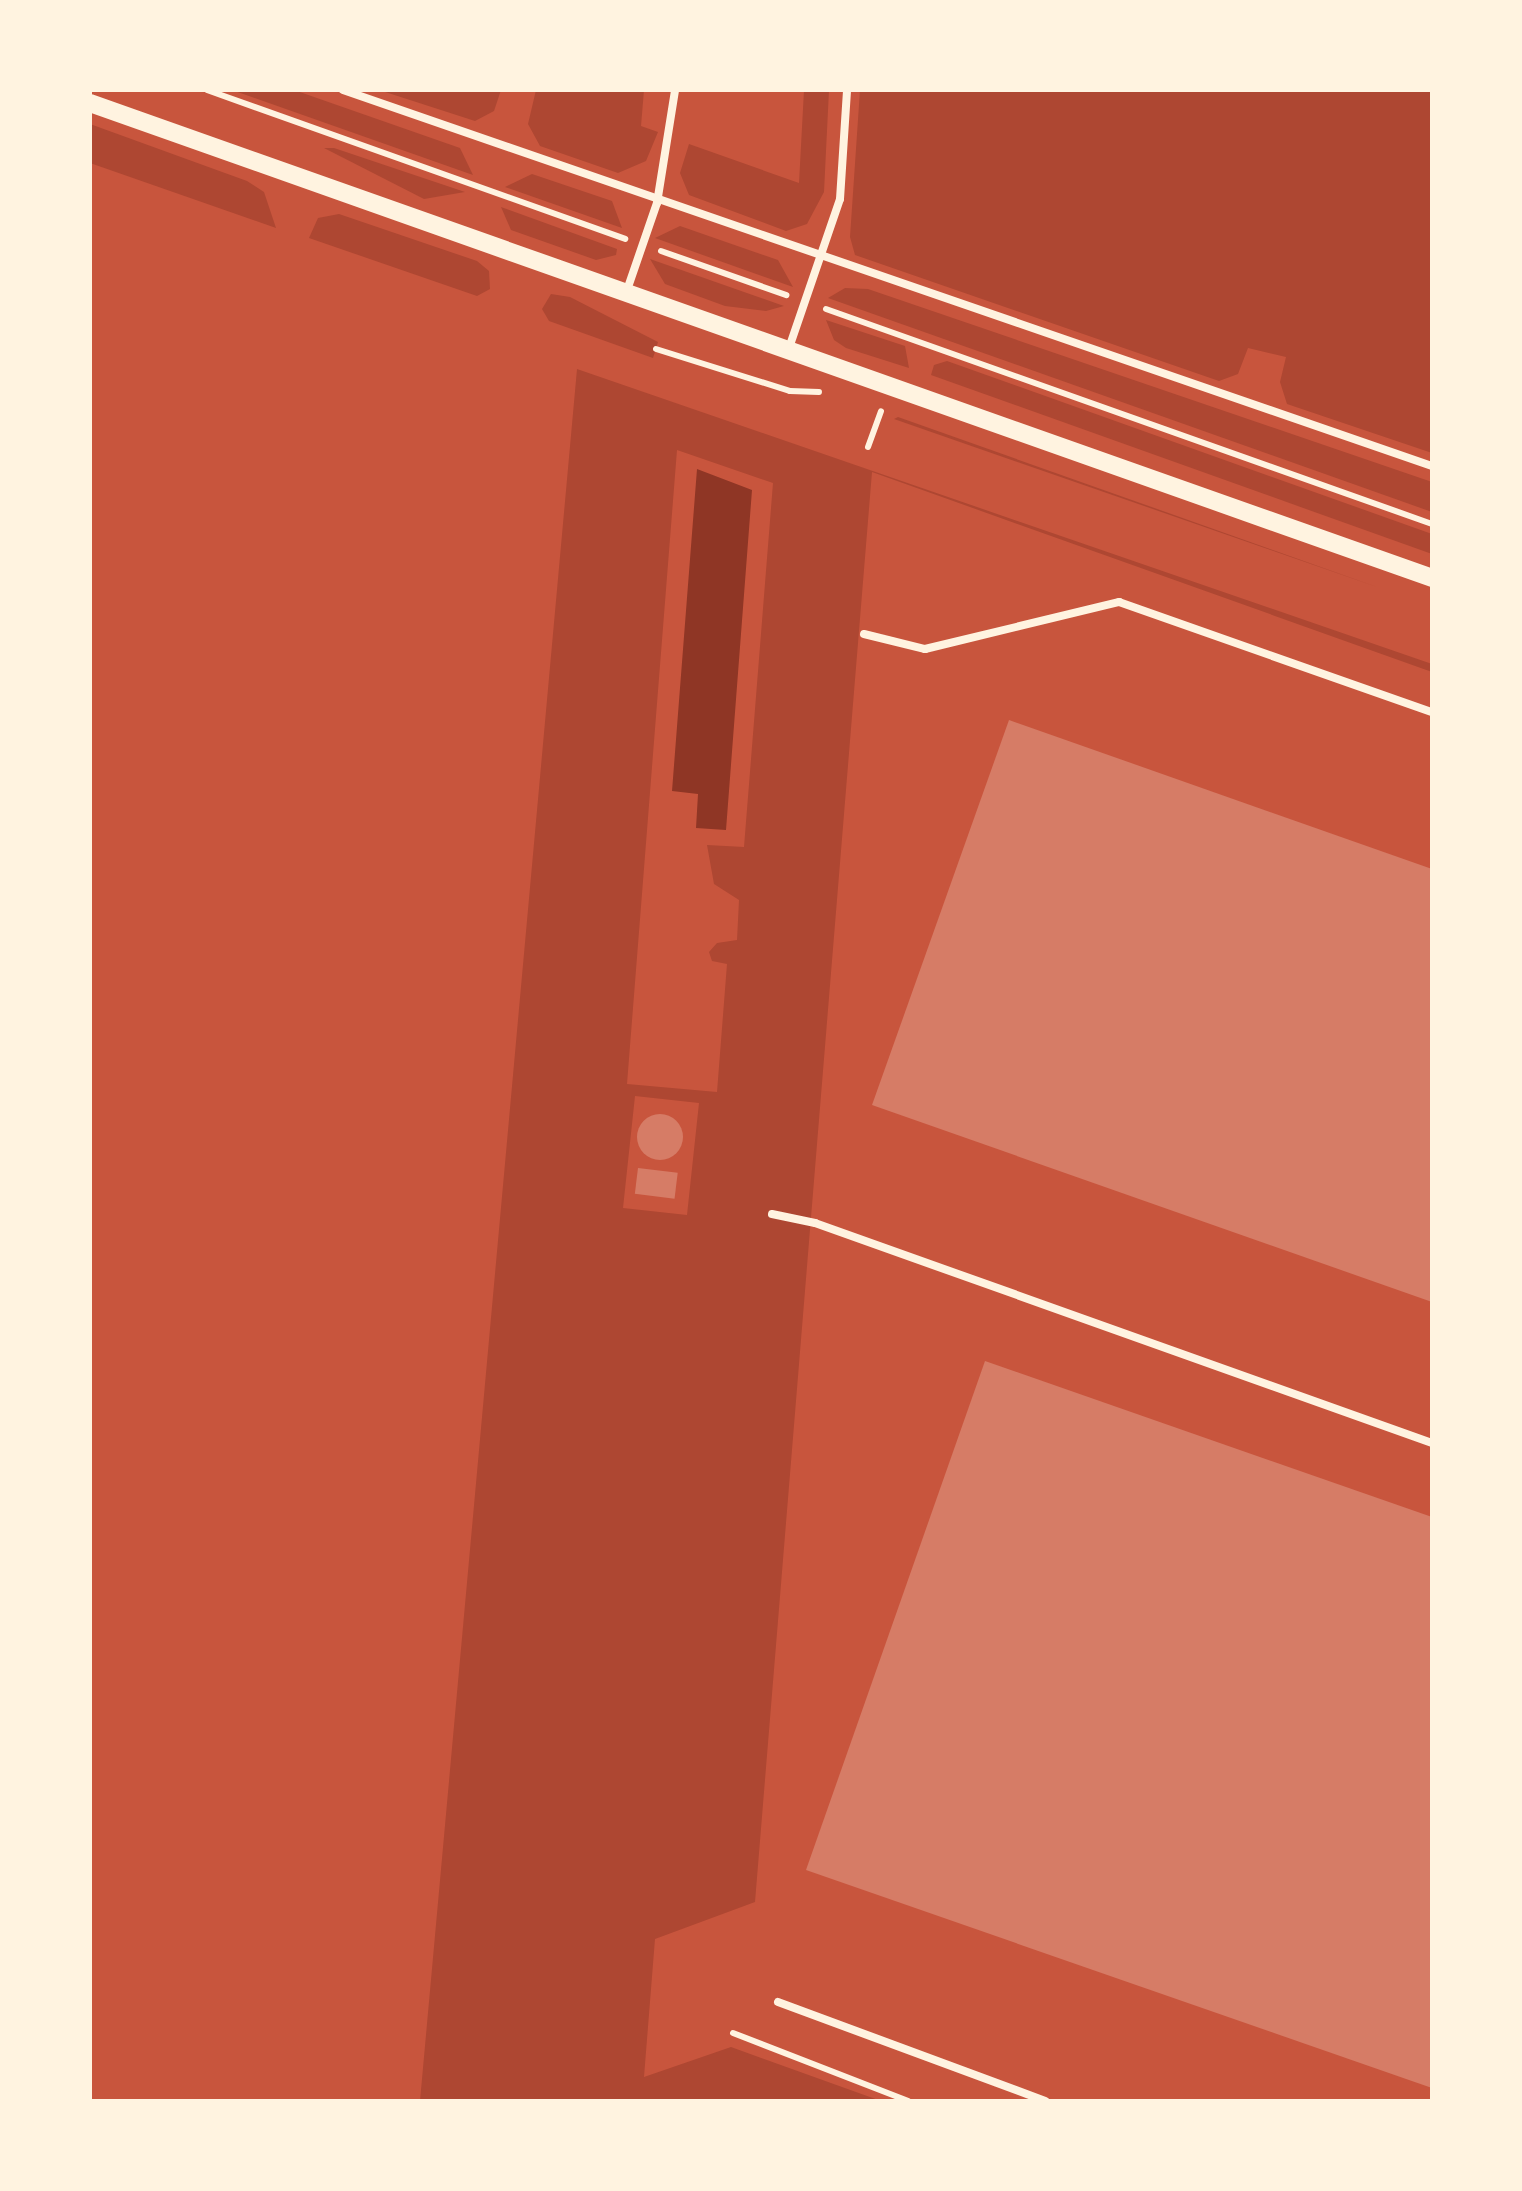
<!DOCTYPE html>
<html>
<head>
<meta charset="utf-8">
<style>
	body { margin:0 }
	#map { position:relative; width:1522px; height:2191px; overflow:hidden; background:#c8553d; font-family:Cabin,sans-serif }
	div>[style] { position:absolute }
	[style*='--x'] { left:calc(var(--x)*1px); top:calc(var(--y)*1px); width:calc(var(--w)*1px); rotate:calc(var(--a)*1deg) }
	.green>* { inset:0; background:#ae4732 }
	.water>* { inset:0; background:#8f3625 }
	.building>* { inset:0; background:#d67c66; transform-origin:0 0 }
	.round { border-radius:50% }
	.path>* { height:6px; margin:-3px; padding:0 3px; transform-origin:3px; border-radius:3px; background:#fff3e0 }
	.service>* { height:8px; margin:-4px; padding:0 4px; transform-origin:4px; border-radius:4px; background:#fff3e0 }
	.tertiary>* { height:18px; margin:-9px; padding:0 9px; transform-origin:9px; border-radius:9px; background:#fff3e0 }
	span { translate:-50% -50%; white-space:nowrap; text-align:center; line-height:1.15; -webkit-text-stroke:8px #fff3e0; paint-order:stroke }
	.frame { position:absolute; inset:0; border:92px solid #fff3e0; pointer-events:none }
</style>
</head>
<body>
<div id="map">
	<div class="green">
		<i style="clip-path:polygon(232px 90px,294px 90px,460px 148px,473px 175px)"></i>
		<i style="clip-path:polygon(379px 90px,501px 90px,494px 111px,475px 121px)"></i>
		<i style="clip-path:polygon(536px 90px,644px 90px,641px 126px,658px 132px,646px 161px,618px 173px,540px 146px,528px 124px)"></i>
		<i style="clip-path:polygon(804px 90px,829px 90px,824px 192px,807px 224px,786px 231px,689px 195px,680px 173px,689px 144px,799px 183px)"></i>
		<i style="clip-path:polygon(860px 90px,1432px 90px,1432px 453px,1287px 404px,1280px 382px,1286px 357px,1248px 348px,1238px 374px,1219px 381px,855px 255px,850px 237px)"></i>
		<i style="clip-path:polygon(90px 124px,247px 181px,264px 192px,276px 228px,90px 163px)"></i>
		<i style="clip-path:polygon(324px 148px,334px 148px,465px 192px,424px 199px)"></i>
		<i style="clip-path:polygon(532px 174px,612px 201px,622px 228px,505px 187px)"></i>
		<i style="clip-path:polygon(501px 207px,617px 249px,616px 255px,596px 260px,511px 230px)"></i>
		<i style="clip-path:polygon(339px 214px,477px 261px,489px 271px,490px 289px,477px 296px,309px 238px,318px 218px)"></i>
		<i style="clip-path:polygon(680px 226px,778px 260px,793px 287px,655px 238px)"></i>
		<i style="clip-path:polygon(650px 259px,784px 306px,766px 311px,725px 306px,665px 284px)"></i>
		<i style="clip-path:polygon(845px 288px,868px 289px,1432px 482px,1432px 512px,828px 298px)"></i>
		<i style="clip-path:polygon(551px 294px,570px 297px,658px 342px,653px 358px,549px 321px,542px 309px)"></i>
		<i style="clip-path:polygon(826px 320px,905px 346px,909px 368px,846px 348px,834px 340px)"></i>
		<i style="clip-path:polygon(947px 361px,1432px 534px,1432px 554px,931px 375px,934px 365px)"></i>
		<i style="clip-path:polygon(evenodd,577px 369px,1432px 664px,1432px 672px,872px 472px,755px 1902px,655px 1939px,644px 2077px,731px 2047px,881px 2101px,420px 2101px,577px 369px,677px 450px,773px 483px,744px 847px,707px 845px,714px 884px,739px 900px,737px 940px,717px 943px,709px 952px,712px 961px,727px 964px,717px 1092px,627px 1084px,677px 450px,577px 369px,635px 1096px,699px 1103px,687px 1215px,623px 1208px,635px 1096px)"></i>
		<i style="clip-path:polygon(898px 417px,1377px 587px,894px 419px)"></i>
	</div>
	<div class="water">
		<i style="clip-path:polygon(697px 469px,752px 490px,726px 830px,696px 828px,698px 794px,672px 791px)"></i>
	</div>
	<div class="building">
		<i style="clip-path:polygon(1009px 720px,1432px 869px,1432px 1302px,872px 1105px)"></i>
		<i class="round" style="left:637px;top:1114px;width:46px;height:46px"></i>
		<i style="left:638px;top:1168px;width:40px;height:26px;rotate:7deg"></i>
		<i style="clip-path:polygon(985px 1361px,1432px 1517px,1432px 2088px,806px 1870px)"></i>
	</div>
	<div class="path">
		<i style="--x:207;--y:90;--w:444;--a:19.6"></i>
		<i style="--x:661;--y:251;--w:133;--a:19.4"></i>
		<i style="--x:826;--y:309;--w:643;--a:19.53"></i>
		<i style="--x:656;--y:349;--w:140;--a:17.4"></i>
		<i style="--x:790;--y:391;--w:29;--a:2"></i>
		<i style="--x:868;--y:447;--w:38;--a:-70"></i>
		<i style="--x:733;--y:2033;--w:188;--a:21.2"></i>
	</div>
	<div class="service">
		<i style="--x:343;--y:90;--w:1152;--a:19.05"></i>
		<i style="--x:626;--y:293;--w:95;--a:-71"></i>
		<i style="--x:657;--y:203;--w:114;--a:-80.9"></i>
		<i style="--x:789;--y:348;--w:157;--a:-71.1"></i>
		<i style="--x:840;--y:199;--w:109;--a:-86.3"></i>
		<i style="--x:864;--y:634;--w:63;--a:13.8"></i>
		<i style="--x:925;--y:649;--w:200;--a:-13.6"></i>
		<i style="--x:1119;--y:602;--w:332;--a:19.4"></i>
		<i style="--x:772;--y:1214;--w:44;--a:11.8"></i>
		<i style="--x:815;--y:1223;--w:655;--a:19.62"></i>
		<i style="--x:778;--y:2002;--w:285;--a:20.3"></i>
	</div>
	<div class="tertiary">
		<i style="--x:90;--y:103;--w:1424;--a:19.49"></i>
	</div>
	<div class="frame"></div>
</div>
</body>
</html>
